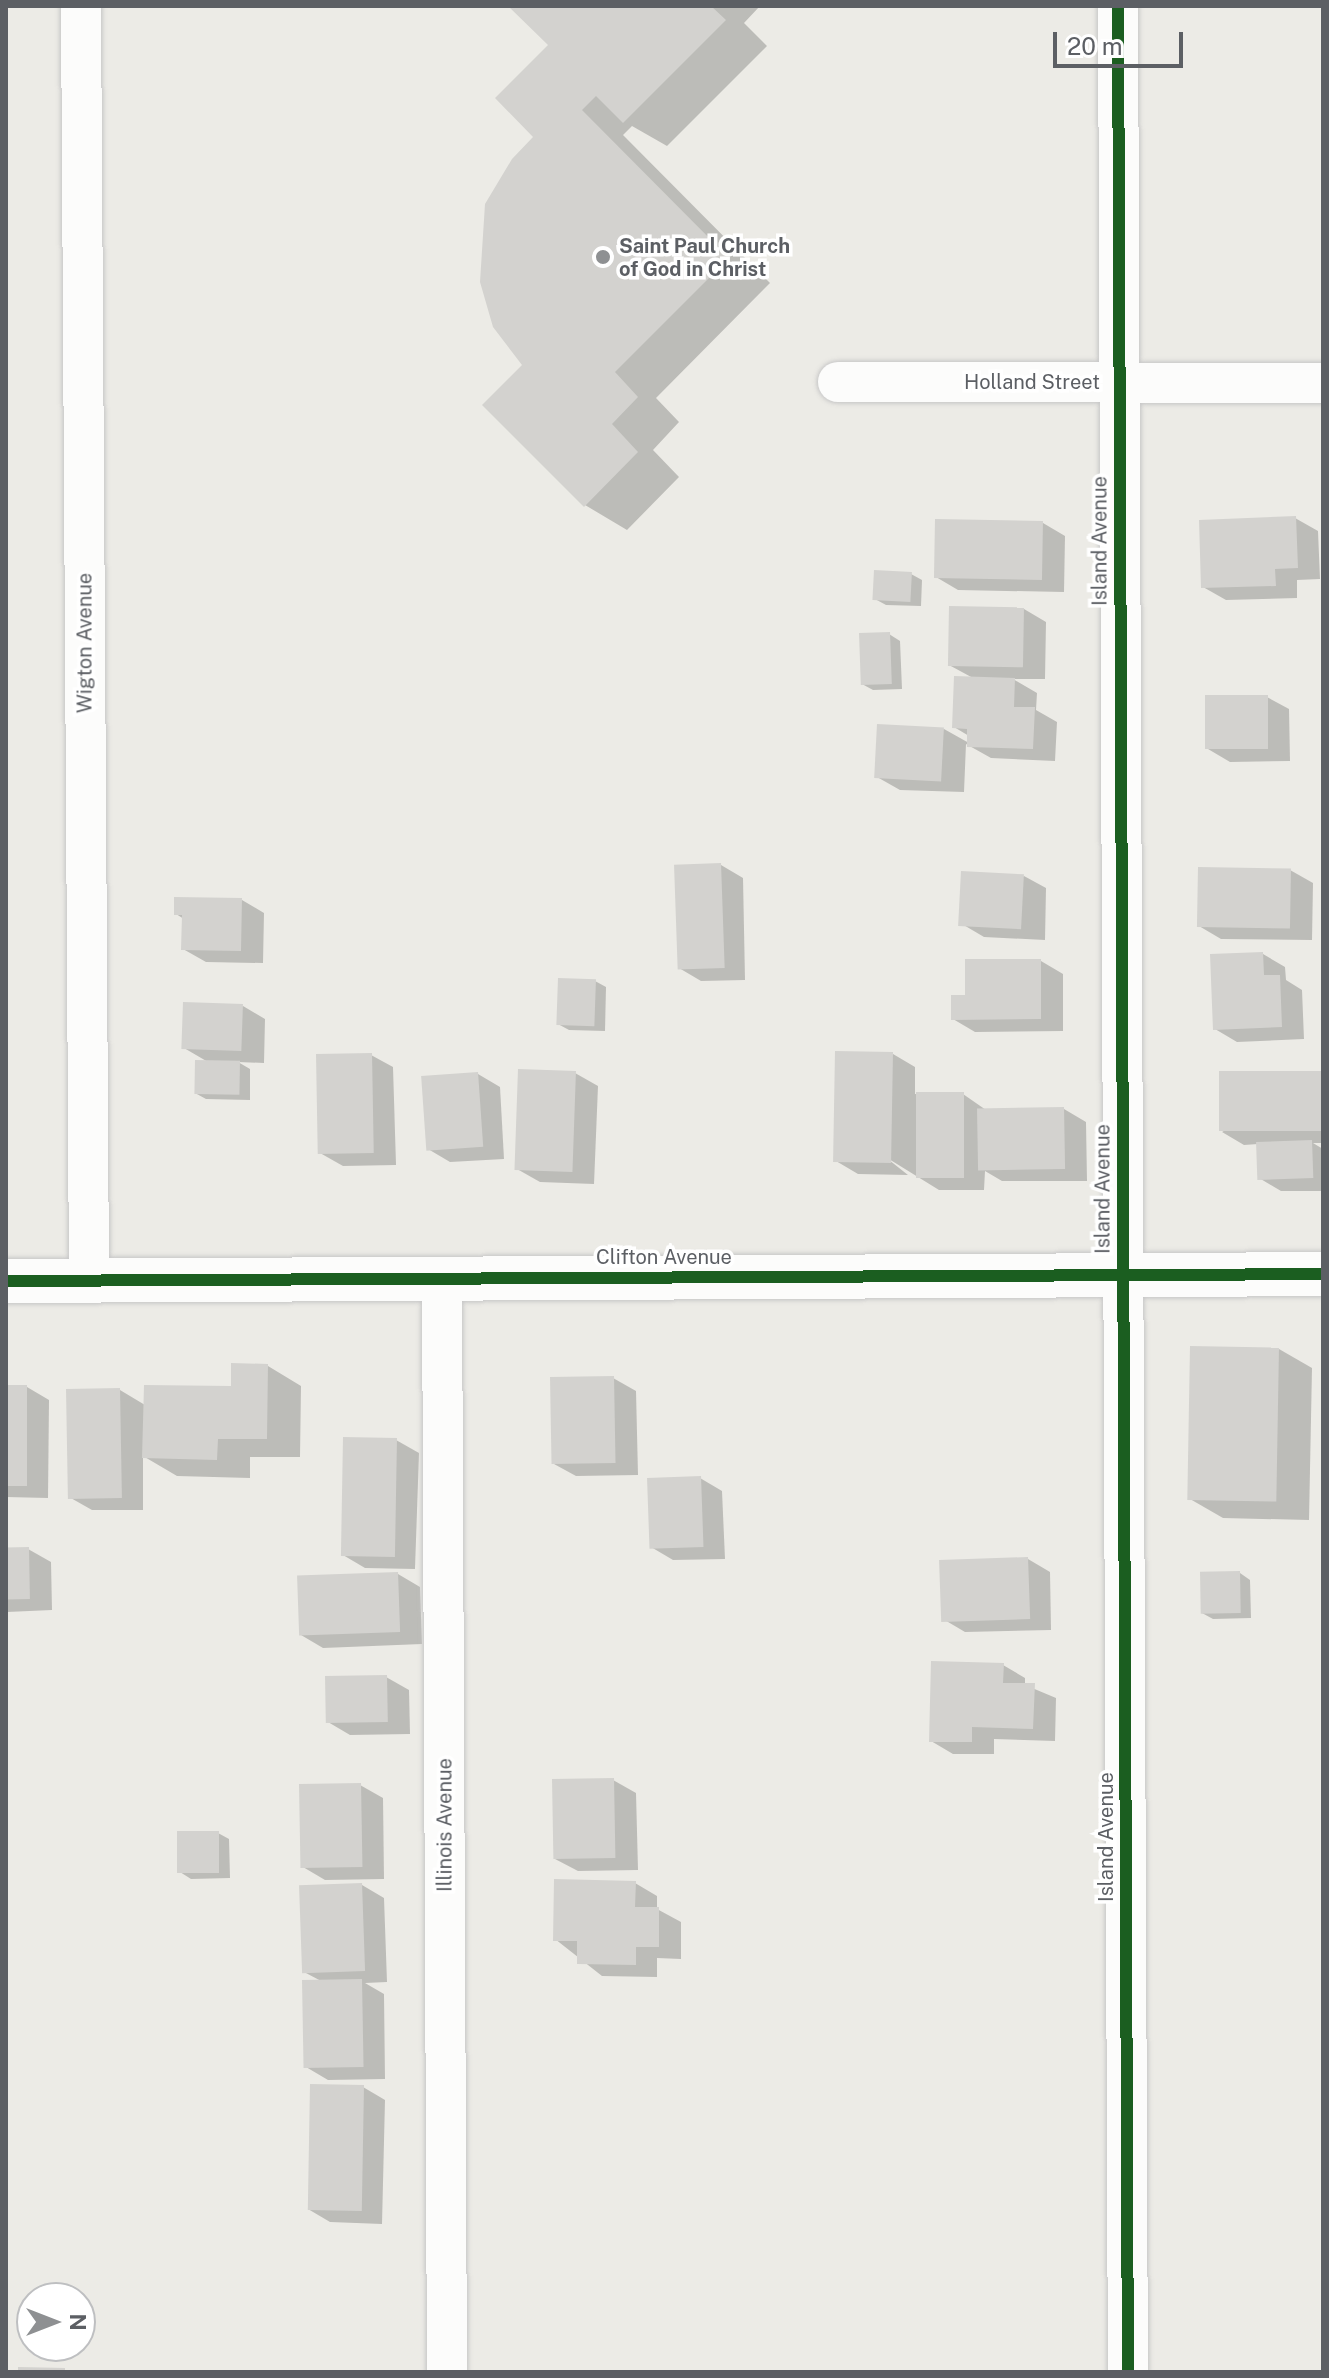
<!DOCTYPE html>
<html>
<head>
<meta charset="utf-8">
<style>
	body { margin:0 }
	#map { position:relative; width:1329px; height:2378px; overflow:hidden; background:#ecebe6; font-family:"Public Sans",sans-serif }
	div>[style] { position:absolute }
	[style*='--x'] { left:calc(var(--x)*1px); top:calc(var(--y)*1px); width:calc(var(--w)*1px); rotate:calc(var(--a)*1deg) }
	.shadow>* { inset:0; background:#0003 }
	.building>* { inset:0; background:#d3d2cf; transform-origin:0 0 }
	.roads { filter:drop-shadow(0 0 2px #c7c7c7) drop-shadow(0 0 2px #c7c7c7) }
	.minor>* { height:40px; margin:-20px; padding:0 20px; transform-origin:20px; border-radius:20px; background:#fcfcfb }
	.tertiary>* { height:44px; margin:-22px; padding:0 22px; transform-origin:22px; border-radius:22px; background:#fcfcfb }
	.cycleway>* { height:12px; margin:-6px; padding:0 6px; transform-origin:6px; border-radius:6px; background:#1b5e20 }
	.dots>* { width:22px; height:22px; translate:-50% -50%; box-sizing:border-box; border:4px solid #fff; border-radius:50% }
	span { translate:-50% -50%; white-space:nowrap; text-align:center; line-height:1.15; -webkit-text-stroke:7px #fff; paint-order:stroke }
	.poi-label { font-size:20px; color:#5c5f64; font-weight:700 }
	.left { translate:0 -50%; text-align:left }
	.street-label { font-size:20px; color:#5c5f64 }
	.frame { position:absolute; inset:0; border:8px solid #5c5f64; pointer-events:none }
	.north { position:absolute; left:16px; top:2282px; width:80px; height:80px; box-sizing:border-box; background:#fff; border:2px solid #bebfc1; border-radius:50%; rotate:90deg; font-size:22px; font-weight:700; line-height:32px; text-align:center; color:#5c5f64 }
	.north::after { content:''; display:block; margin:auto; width:28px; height:36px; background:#8e9092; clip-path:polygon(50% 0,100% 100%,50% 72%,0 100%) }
	.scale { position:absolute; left:1053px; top:32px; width:130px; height:36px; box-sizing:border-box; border:4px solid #5c5f64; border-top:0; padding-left:10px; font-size:24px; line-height:28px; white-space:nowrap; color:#5c5f64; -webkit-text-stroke:6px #fff; paint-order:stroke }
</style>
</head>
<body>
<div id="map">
	<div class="shadow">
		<i style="clip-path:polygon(511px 6px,760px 6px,744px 23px,767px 46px,667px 146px,632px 126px,623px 135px,770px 283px,656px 398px,679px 422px,653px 450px,679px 477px,627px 530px,585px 505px,524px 365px,536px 137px,550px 45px)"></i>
		<i style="clip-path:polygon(1295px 518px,1318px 531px,1320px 579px,1297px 580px,1297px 598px,1226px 600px,1203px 587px)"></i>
		<i style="clip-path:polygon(1043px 523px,1065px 536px,1064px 592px,958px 590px,936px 577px)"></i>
		<i style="clip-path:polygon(911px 574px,922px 580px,921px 606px,886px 605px,875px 599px)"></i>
		<i style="clip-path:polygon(1024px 609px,1046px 622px,1045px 679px,1013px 679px,1037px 693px,1036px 710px,1057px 722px,1055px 761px,991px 758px,966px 744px,964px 792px,900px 790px,877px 777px,944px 729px,969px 743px,969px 736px,954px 727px,973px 678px,949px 665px)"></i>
		<i style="clip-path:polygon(889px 634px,900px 641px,902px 689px,873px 690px,862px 684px)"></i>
		<i style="clip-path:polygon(1267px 697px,1289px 709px,1290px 761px,1230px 762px,1208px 749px)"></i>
		<i style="clip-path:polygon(721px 865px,743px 878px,745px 980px,701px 981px,679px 968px)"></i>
		<i style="clip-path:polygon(1290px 870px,1313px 883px,1312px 940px,1221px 939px,1199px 926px)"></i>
		<i style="clip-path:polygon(1024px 876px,1046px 888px,1045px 940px,984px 937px,962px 924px)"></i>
		<i style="clip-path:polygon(242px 900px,264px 913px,263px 963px,206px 962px,183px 949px,184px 919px,176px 914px)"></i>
		<i style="clip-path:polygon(1263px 954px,1285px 967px,1286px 980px,1302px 990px,1304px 1039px,1237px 1042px,1215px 1029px)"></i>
		<i style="clip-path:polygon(1041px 961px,1063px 974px,1063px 1031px,975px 1032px,953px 1019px,967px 997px)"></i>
		<i style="clip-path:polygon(595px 981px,606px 987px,605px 1031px,569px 1030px,558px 1024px)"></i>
		<i style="clip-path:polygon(243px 1006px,265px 1019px,264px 1063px,238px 1062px,250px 1069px,250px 1100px,206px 1099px,195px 1093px,208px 1062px,184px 1048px)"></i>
		<i style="clip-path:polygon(893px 1054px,915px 1067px,915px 1094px,963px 1094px,986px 1110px,1064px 1109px,1086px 1122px,1087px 1181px,1002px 1181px,985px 1171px,984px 1190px,939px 1190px,884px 1156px,908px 1175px,858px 1174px,836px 1161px)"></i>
		<i style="clip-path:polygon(371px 1055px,393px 1067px,396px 1165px,343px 1166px,320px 1153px)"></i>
		<i style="clip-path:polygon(575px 1073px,598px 1086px,594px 1184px,540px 1182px,517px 1169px)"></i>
		<i style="clip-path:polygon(1323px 1073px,1323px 1143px,1313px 1143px,1323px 1149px,1323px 1191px,1281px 1191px,1259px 1178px,1258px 1144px,1244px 1145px,1222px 1132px)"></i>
		<i style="clip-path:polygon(478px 1074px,500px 1087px,504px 1159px,450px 1162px,428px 1149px)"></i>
		<i style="clip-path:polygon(1279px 1349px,1312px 1368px,1309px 1520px,1223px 1518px,1190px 1499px)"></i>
		<i style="clip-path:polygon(268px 1366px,301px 1386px,300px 1457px,250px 1457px,250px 1478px,177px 1476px,143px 1456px,143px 1510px,92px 1510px,69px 1497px,120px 1390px,145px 1405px,233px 1388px)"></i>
		<i style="clip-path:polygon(613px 1378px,636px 1391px,638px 1475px,576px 1476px,554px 1464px)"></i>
		<i style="clip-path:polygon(6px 1387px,27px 1387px,49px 1400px,48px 1498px,6px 1497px)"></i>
		<i style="clip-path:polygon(396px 1440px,419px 1453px,415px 1569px,365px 1568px,343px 1555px)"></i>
		<i style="clip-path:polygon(700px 1478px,722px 1491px,725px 1559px,673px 1560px,651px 1547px)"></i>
		<i style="clip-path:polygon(28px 1549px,51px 1562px,52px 1610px,7px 1612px,6px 1550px)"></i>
		<i style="clip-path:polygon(1028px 1559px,1050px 1572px,1051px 1630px,965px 1632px,943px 1619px)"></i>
		<i style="clip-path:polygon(1240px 1573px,1250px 1580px,1251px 1618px,1213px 1619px,1202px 1613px)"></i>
		<i style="clip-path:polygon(398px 1574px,420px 1587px,422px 1644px,323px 1648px,301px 1635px)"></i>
		<i style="clip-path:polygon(1003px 1665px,1025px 1678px,1025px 1685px,1056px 1698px,1055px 1741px,994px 1739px,994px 1754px,953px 1754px,931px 1741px)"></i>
		<i style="clip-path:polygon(386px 1677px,409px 1690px,410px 1734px,350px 1735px,328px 1722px)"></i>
		<i style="clip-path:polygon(613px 1780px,636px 1793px,638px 1870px,578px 1871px,555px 1859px)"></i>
		<i style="clip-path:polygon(360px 1785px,383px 1798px,384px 1879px,325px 1880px,303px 1867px)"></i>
		<i style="clip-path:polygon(218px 1833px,229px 1839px,230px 1878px,191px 1879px,180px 1872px)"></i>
		<i style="clip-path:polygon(635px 1883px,657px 1896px,657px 1909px,681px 1922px,681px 1959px,657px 1958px,657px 1977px,602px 1976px,555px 1939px)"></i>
		<i style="clip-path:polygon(362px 1885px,384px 1898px,387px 1982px,365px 1983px,384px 1994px,385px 2079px,328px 2080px,306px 2067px,323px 1982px,304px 1972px)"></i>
		<i style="clip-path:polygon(363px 2087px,385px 2100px,382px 2224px,330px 2222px,308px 2209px)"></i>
	</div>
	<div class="building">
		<i style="clip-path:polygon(508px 6px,711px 6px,726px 20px,623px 123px,596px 96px,582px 110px,729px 258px,615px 372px,638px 397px,612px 424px,638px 452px,584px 507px,482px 405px,522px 365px,493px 327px,480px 282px,485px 204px,512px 159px,533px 137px,495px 98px,548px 45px)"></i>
		<i style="clip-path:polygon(1296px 516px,1298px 568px,1275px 569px,1276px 586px,1201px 588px,1199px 520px)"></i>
		<i style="left:935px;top:519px;width:108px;height:59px;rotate:1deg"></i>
		<i style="left:874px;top:570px;width:38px;height:30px;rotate:3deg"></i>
		<i style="left:949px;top:606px;width:75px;height:60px;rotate:1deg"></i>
		<i style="left:890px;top:632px;width:52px;height:31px;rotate:88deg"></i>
		<i style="clip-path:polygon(954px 676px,1015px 678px,1014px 707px,1035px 707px,1033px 749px,967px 747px,967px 729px,952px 728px)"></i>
		<i style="left:1268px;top:695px;width:54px;height:63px;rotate:90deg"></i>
		<i style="left:877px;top:724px;width:67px;height:54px;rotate:3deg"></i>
		<i style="left:721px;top:863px;width:105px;height:47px;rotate:88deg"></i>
		<i style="left:1198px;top:867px;width:93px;height:60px;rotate:1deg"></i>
		<i style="left:961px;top:871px;width:63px;height:55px;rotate:3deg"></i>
		<i style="clip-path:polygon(174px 897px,242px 898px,241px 951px,181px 950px,182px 915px,174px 915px)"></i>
		<i style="clip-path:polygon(1263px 952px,1264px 975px,1280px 975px,1282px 1027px,1213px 1030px,1210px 954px)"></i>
		<i style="clip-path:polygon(965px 959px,1041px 959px,1041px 1019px,951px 1020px,951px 995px,965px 995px)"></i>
		<i style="left:558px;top:978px;width:38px;height:47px;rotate:2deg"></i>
		<i style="left:183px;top:1002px;width:60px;height:47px;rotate:2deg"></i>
		<i style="left:835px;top:1051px;width:58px;height:111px;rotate:1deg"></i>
		<i style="left:372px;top:1053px;width:100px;height:56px;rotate:89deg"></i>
		<i style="left:195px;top:1060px;width:45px;height:34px;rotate:1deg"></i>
		<i style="left:518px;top:1069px;width:58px;height:101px;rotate:2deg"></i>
		<i style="left:1323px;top:1071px;width:60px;height:104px;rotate:90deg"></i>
		<i style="left:478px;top:1072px;width:75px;height:57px;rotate:86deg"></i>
		<i style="left:916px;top:1092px;width:48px;height:86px"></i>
		<i style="left:1064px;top:1107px;width:62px;height:87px;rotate:89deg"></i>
		<i style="left:1312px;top:1140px;width:38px;height:56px;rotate:88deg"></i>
		<i style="left:1190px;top:1346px;width:89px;height:154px;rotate:1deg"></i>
		<i style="clip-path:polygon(231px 1363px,268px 1364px,267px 1439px,218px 1439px,217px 1460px,142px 1458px,144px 1385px,231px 1386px)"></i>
		<i style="left:614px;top:1376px;width:87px;height:64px;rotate:89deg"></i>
		<i style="left:6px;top:1385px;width:21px;height:101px"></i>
		<i style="left:120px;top:1388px;width:110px;height:54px;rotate:89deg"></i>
		<i style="left:343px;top:1437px;width:54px;height:119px;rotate:1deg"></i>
		<i style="left:701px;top:1476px;width:71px;height:54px;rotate:88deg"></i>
		<i style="left:29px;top:1547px;width:52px;height:23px;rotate:89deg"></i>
		<i style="left:1028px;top:1557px;width:62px;height:89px;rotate:88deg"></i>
		<i style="left:1240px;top:1571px;width:42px;height:40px;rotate:89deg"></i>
		<i style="left:398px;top:1572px;width:60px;height:101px;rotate:88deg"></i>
		<i style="clip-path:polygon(931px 1661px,1004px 1663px,1003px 1683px,1035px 1683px,1033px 1729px,972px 1727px,972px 1742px,929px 1742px)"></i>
		<i style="left:387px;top:1675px;width:47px;height:62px;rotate:89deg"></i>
		<i style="left:614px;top:1778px;width:80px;height:62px;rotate:89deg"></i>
		<i style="left:361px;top:1783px;width:84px;height:62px;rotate:89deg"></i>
		<i style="left:219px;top:1831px;width:42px;height:42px;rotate:90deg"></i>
		<i style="clip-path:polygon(554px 1879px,636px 1881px,635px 1907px,659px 1907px,659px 1947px,636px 1947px,636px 1965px,577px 1964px,577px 1941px,553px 1941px)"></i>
		<i style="left:362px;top:1883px;width:88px;height:63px;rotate:88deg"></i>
		<i style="left:362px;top:1979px;width:88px;height:60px;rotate:89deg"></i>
		<i style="left:310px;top:2084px;width:54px;height:126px;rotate:1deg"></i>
		<i style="clip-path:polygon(18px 2367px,65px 2368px,65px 2372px,18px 2372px)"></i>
	</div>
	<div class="roads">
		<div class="minor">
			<i style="--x:81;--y:6;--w:1275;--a:89.64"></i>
			<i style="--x:1118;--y:6;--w:2366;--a:89.76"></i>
			<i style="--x:838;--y:382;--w:485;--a:0.1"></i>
			<i style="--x:442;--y:1279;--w:1093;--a:89.74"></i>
		</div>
		<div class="tertiary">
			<i style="--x:6;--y:1281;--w:1317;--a:-0.3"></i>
		</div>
	</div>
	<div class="cycleway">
		<i style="--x:1118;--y:6;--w:2366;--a:89.76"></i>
		<i style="--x:6;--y:1281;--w:1317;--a:-0.3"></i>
	</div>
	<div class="dots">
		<i style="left:603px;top:257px;background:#8e9092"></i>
	</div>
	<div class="poi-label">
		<span class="left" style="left:619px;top:258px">Saint Paul Church<br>of God in Christ</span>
	</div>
	<div class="street-label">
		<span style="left:1032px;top:382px">Holland Street</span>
		<span style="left:1100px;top:541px;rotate:-90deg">Island Avenue</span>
		<span style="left:85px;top:643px;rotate:-90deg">Wigton Avenue</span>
		<span style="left:1103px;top:1189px;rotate:-90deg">Island Avenue</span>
		<span style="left:664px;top:1257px">Clifton Avenue</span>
		<span style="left:445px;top:1825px;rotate:-90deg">Illinois Avenue</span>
		<span style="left:1106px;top:1837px;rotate:-90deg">Island Avenue</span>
	</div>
	<div class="frame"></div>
	<div class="north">N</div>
	<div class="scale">20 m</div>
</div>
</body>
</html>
